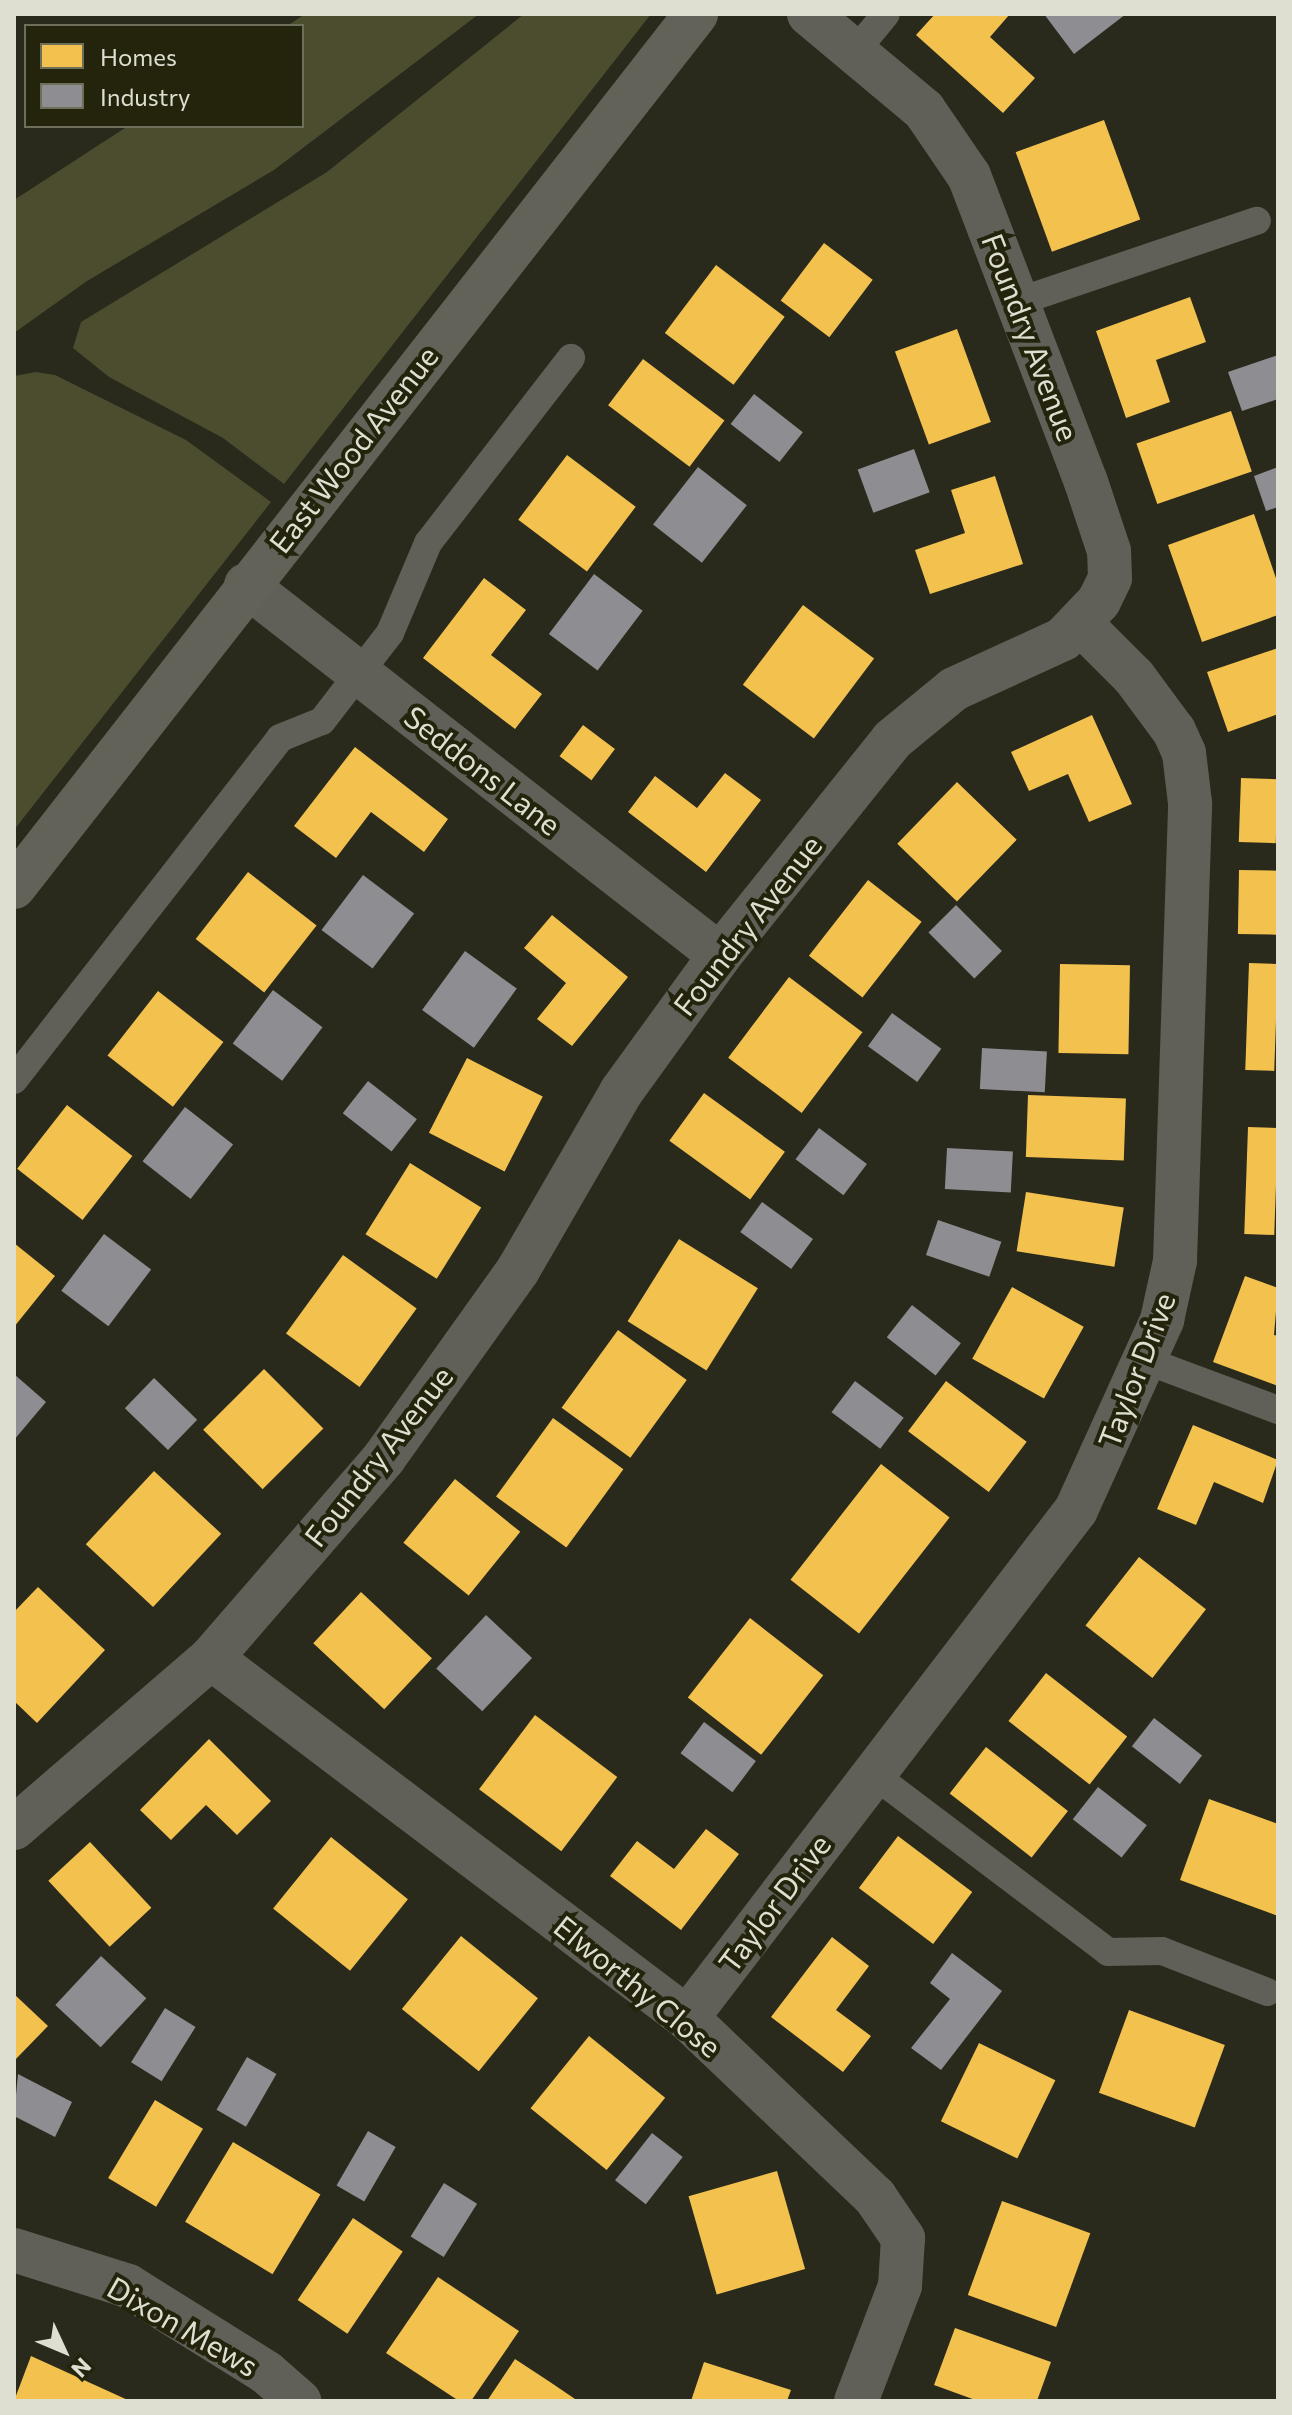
<!DOCTYPE html>
<html>
<head>
<meta charset="utf-8">
<style>
	body { margin:0 }
	#map { position:relative; width:1292px; height:2415px; overflow:hidden; background:#29291c; font-family:Commissioner,sans-serif }
	div>[style] { position:absolute }
	[style*='--x'] { left:calc(var(--x)*1px); top:calc(var(--y)*1px); width:calc(var(--w)*1px); rotate:calc(var(--a)*1deg) }
	.green>* { inset:0; background:#4c4c2e }
	.homes>* { inset:0; background:#f2c14e; transform-origin:0 0 }
	.industry>* { inset:0; background:#8d8d92; transform-origin:0 0 }
	.lane>* { height:28px; margin:-14px; padding:0 14px; transform-origin:14px; border-radius:14px; background:#606058 }
	.street>* { height:44px; margin:-22px; padding:0 22px; transform-origin:22px; border-radius:22px; background:#606058 }
	.secondary>* { height:44px; margin:-22px; padding:0 22px; transform-origin:22px; border-radius:22px; background:#626258 }
	span { translate:-50% -50%; white-space:nowrap; text-align:center; line-height:1.15; -webkit-text-stroke:8px #24240d; paint-order:stroke }
	.street-label { font-size:30px; color:#dedfd1 }
	.frame { position:absolute; inset:0; border:16px solid #dedfd1; pointer-events:none }
	.legend { position:absolute; left:24px; top:24px; width:280px; height:104px; box-sizing:border-box; background:#24240d; border:2px solid #6e6f5b; margin:0; padding:10px 14px; list-style:none; font-size:24px; color:#dedfd1 }
	.legend li { display:flex; align-items:center; gap:16px; height:40px }
	.legend b { width:40px; border:2px solid #6e6f5b }
	.north { position:absolute; left:24px; top:2311px; width:80px; height:80px; -webkit-text-stroke:6px #24240d; paint-order:stroke; rotate:134deg; font-size:22px; font-weight:700; line-height:32px; text-align:center; color:#dedfd1 }
	.north::after { content:''; display:block; margin:auto; width:28px; height:36px; background:#dedfd1; clip-path:polygon(50% 0,100% 100%,50% 72%,0 100%) }
</style>
</head>
<body>
<div id="map">
	<div class="green">
		<i style="clip-path:polygon(305px 14px,479px 14px,274px 170px,87px 281px,14px 333px,14px 200px,128px 126px,302px 126px,302px 26px,287px 26px)"></i>
		<i style="clip-path:polygon(524px 14px,651px 14px,284px 484px,223px 438px,109px 377px,73px 348px,81px 322px,327px 172px)"></i>
		<i style="clip-path:polygon(36px 372px,55px 375px,186px 440px,271px 502px,14px 830px,14px 376px)"></i>
	</div>
	<div class="homes">
		<i style="clip-path:polygon(935px 14px,1010px 14px,990px 37px,1035px 78px,1003px 113px,916px 35px)"></i>
		<i style="left:1104px;top:120px;width:106px;height:94px;rotate:70deg"></i>
		<i style="left:824px;top:243px;width:61px;height:72px;rotate:37deg"></i>
		<i style="left:716px;top:265px;width:86px;height:85px;rotate:37deg"></i>
		<i style="clip-path:polygon(1190px 297px,1206px 342px,1156px 360px,1170px 402px,1126px 418px,1096px 331px)"></i>
		<i style="left:957px;top:329px;width:99px;height:66px;rotate:70deg"></i>
		<i style="left:643px;top:359px;width:102px;height:58px;rotate:37deg"></i>
		<i style="left:1231px;top:411px;width:64px;height:100px;rotate:71deg"></i>
		<i style="left:567px;top:455px;width:86px;height:81px;rotate:37deg"></i>
		<i style="clip-path:polygon(995px 476px,1023px 564px,930px 594px,915px 550px,965px 533px,951px 490px)"></i>
		<i style="clip-path:polygon(1254px 514px,1278px 584px,1278px 615px,1202px 642px,1168px 545px)"></i>
		<i style="clip-path:polygon(484px 578px,526px 610px,491px 655px,542px 694px,515px 729px,423px 658px)"></i>
		<i style="left:803px;top:605px;width:89px;height:100px;rotate:37deg"></i>
		<i style="clip-path:polygon(1278px 648px,1278px 714px,1228px 732px,1207px 672px)"></i>
		<i style="clip-path:polygon(1092px 715px,1132px 804px,1089px 822px,1068px 774px,1029px 791px,1011px 752px)"></i>
		<i style="left:583px;top:725px;width:40px;height:39px;rotate:37deg"></i>
		<i style="clip-path:polygon(355px 747px,448px 819px,424px 852px,371px 812px,336px 858px,294px 826px)"></i>
		<i style="clip-path:polygon(725px 773px,761px 800px,706px 872px,628px 812px,655px 776px,697px 808px)"></i>
		<i style="left:1241px;top:778px;width:37px;height:64px;rotate:2deg"></i>
		<i style="left:957px;top:782px;width:83px;height:86px;rotate:44deg"></i>
		<i style="left:1239px;top:870px;width:39px;height:64px;rotate:1deg"></i>
		<i style="left:248px;top:872px;width:87px;height:85px;rotate:38deg"></i>
		<i style="left:868px;top:880px;width:68px;height:96px;rotate:38deg"></i>
		<i style="clip-path:polygon(552px 915px,628px 977px,572px 1046px,537px 1019px,566px 983px,524px 948px)"></i>
		<i style="left:1249px;top:963px;width:29px;height:107px;rotate:2deg"></i>
		<i style="left:1060px;top:964px;width:70px;height:89px;rotate:1deg"></i>
		<i style="left:789px;top:977px;width:92px;height:101px;rotate:37deg"></i>
		<i style="left:158px;top:991px;width:83px;height:82px;rotate:38deg"></i>
		<i style="left:467px;top:1058px;width:85px;height:84px;rotate:27deg"></i>
		<i style="left:704px;top:1093px;width:100px;height:59px;rotate:36deg"></i>
		<i style="left:1028px;top:1095px;width:98px;height:62px;rotate:2deg"></i>
		<i style="left:67px;top:1105px;width:83px;height:81px;rotate:38deg"></i>
		<i style="left:1248px;top:1127px;width:30px;height:107px;rotate:2deg"></i>
		<i style="left:410px;top:1163px;width:84px;height:84px;rotate:32deg"></i>
		<i style="left:1026px;top:1192px;width:99px;height:60px;rotate:9deg"></i>
		<i style="left:679px;top:1239px;width:93px;height:97px;rotate:32deg"></i>
		<i style="clip-path:polygon(14px 1243px,55px 1276px,14px 1327px)"></i>
		<i style="left:343px;top:1255px;width:91px;height:97px;rotate:36deg"></i>
		<i style="clip-path:polygon(1245px 1276px,1278px 1288px,1274px 1335px,1278px 1336px,1278px 1386px,1213px 1362px)"></i>
		<i style="left:1012px;top:1287px;width:82px;height:82px;rotate:29deg"></i>
		<i style="left:618px;top:1330px;width:85px;height:96px;rotate:36deg"></i>
		<i style="left:264px;top:1369px;width:84px;height:86px;rotate:45deg"></i>
		<i style="left:946px;top:1381px;width:101px;height:63px;rotate:37deg"></i>
		<i style="left:553px;top:1418px;width:87px;height:97px;rotate:36deg"></i>
		<i style="clip-path:polygon(1193px 1425px,1278px 1460px,1263px 1503px,1214px 1482px,1196px 1525px,1157px 1509px)"></i>
		<i style="left:881px;top:1464px;width:87px;height:147px;rotate:38deg"></i>
		<i style="left:154px;top:1471px;width:92px;height:100px;rotate:43deg"></i>
		<i style="left:455px;top:1479px;width:84px;height:82px;rotate:39deg"></i>
		<i style="left:1139px;top:1557px;width:85px;height:87px;rotate:38deg"></i>
		<i style="clip-path:polygon(38px 1587px,105px 1650px,37px 1723px,14px 1701px,14px 1612px)"></i>
		<i style="left:361px;top:1592px;width:97px;height:70px;rotate:43deg"></i>
		<i style="left:750px;top:1618px;width:93px;height:101px;rotate:38deg"></i>
		<i style="left:1046px;top:1673px;width:103px;height:61px;rotate:38deg"></i>
		<i style="left:535px;top:1715px;width:103px;height:93px;rotate:37deg"></i>
		<i style="clip-path:polygon(209px 1739px,271px 1801px,237px 1835px,206px 1805px,171px 1840px,140px 1810px)"></i>
		<i style="left:986px;top:1747px;width:104px;height:59px;rotate:38deg"></i>
		<i style="clip-path:polygon(1209px 1799px,1278px 1824px,1278px 1916px,1180px 1880px)"></i>
		<i style="clip-path:polygon(706px 1829px,739px 1854px,681px 1930px,610px 1876px,637px 1841px,674px 1869px)"></i>
		<i style="left:898px;top:1836px;width:93px;height:65px;rotate:37deg"></i>
		<i style="left:331px;top:1837px;width:99px;height:92px;rotate:39deg"></i>
		<i style="left:90px;top:1842px;width:90px;height:57px;rotate:47deg"></i>
		<i style="left:461px;top:1936px;width:99px;height:94px;rotate:39deg"></i>
		<i style="clip-path:polygon(832px 1937px,869px 1966px,836px 2010px,871px 2036px,843px 2072px,771px 2017px)"></i>
		<i style="clip-path:polygon(14px 1994px,48px 2026px,14px 2061px)"></i>
		<i style="left:1129px;top:2010px;width:102px;height:88px;rotate:20deg"></i>
		<i style="left:589px;top:2036px;width:98px;height:93px;rotate:39deg"></i>
		<i style="left:979px;top:2043px;width:85px;height:87px;rotate:26deg"></i>
		<i style="left:155px;top:2100px;width:56px;height:91px;rotate:31deg"></i>
		<i style="left:233px;top:2142px;width:102px;height:93px;rotate:31deg"></i>
		<i style="left:777px;top:2171px;width:102px;height:92px;rotate:74deg"></i>
		<i style="left:1002px;top:2201px;width:94px;height:100px;rotate:20deg"></i>
		<i style="left:353px;top:2218px;width:60px;height:99px;rotate:34deg"></i>
		<i style="clip-path:polygon(438px 2277px,519px 2331px,471px 2401px,459px 2401px,386px 2353px)"></i>
		<i style="clip-path:polygon(955px 2328px,1051px 2362px,1037px 2401px,978px 2401px,934px 2385px)"></i>
		<i style="clip-path:polygon(31px 2356px,130px 2401px,14px 2401px)"></i>
		<i style="clip-path:polygon(515px 2359px,550px 2382px,578px 2401px,487px 2401px)"></i>
		<i style="clip-path:polygon(704px 2362px,791px 2390px,787px 2401px,691px 2401px)"></i>
	</div>
	<div class="industry">
		<i style="clip-path:polygon(1044px 14px,1126px 14px,1074px 54px)"></i>
		<i style="clip-path:polygon(1278px 355px,1278px 399px,1242px 411px,1228px 372px)"></i>
		<i style="left:754px;top:394px;width:62px;height:38px;rotate:38deg"></i>
		<i style="left:914px;top:449px;width:46px;height:60px;rotate:70deg"></i>
		<i style="left:698px;top:467px;width:62px;height:73px;rotate:38deg"></i>
		<i style="clip-path:polygon(1278px 467px,1278px 507px,1266px 511px,1254px 476px)"></i>
		<i style="left:594px;top:574px;width:61px;height:75px;rotate:37deg"></i>
		<i style="left:363px;top:875px;width:64px;height:69px;rotate:37deg"></i>
		<i style="left:956px;top:905px;width:65px;height:39px;rotate:45deg"></i>
		<i style="left:465px;top:951px;width:64px;height:73px;rotate:36deg"></i>
		<i style="left:273px;top:990px;width:62px;height:67px;rotate:37deg"></i>
		<i style="left:892px;top:1013px;width:61px;height:41px;rotate:36deg"></i>
		<i style="left:982px;top:1048px;width:65px;height:41px;rotate:3deg"></i>
		<i style="left:368px;top:1081px;width:62px;height:41px;rotate:38deg"></i>
		<i style="left:185px;top:1107px;width:61px;height:69px;rotate:38deg"></i>
		<i style="left:819px;top:1128px;width:60px;height:39px;rotate:37deg"></i>
		<i style="left:947px;top:1148px;width:66px;height:41px;rotate:3deg"></i>
		<i style="left:762px;top:1202px;width:63px;height:37px;rotate:36deg"></i>
		<i style="left:938px;top:1220px;width:67px;height:37px;rotate:19deg"></i>
		<i style="left:104px;top:1234px;width:59px;height:71px;rotate:37deg"></i>
		<i style="left:912px;top:1305px;width:62px;height:41px;rotate:38deg"></i>
		<i style="clip-path:polygon(14px 1374px,46px 1402px,14px 1440px)"></i>
		<i style="left:154px;top:1378px;width:60px;height:42px;rotate:44deg"></i>
		<i style="left:855px;top:1381px;width:61px;height:39px;rotate:37deg"></i>
		<i style="left:486px;top:1615px;width:63px;height:73px;rotate:43deg"></i>
		<i style="left:1154px;top:1718px;width:61px;height:36px;rotate:38deg"></i>
		<i style="left:704px;top:1722px;width:65px;height:39px;rotate:37deg"></i>
		<i style="left:1098px;top:1787px;width:62px;height:41px;rotate:38deg"></i>
		<i style="clip-path:polygon(952px 1953px,1002px 1991px,941px 2070px,911px 2048px,950px 1999px,930px 1983px)"></i>
		<i style="left:101px;top:1956px;width:62px;height:67px;rotate:43deg"></i>
		<i style="left:165px;top:2008px;width:36px;height:64px;rotate:32deg"></i>
		<i style="left:247px;top:2057px;width:34px;height:61px;rotate:30deg"></i>
		<i style="clip-path:polygon(18px 2074px,72px 2102px,55px 2137px,14px 2116px)"></i>
		<i style="left:368px;top:2131px;width:32px;height:63px;rotate:30deg"></i>
		<i style="left:652px;top:2133px;width:39px;height:60px;rotate:38deg"></i>
		<i style="left:444px;top:2183px;width:39px;height:63px;rotate:32deg"></i>
	</div>
	<div class="lane">
		<i style="--x:857;--y:49;--w:45;--a:-50.4"></i>
		<i style="--x:1020;--y:301;--w:250;--a:-18.7"></i>
		<i style="--x:14;--y:1080;--w:433;--a:-52.1"></i>
		<i style="--x:280;--y:738;--w:45;--a:-22"></i>
		<i style="--x:322;--y:721;--w:111;--a:-52.3"></i>
		<i style="--x:390;--y:633;--w:98;--a:-67.1"></i>
		<i style="--x:428;--y:543;--w:234;--a:-52.3"></i>
		<i style="--x:1147;--y:1361;--w:140;--a:20.5"></i>
		<i style="--x:873;--y:1774;--w:295;--a:37.1"></i>
		<i style="--x:1108;--y:1952;--w:54;--a:-1.1"></i>
		<i style="--x:1162;--y:1951;--w:113;--a:21.3"></i>
	</div>
	<div class="street">
		<i style="--x:246;--y:585;--w:601;--a:37.98"></i>
		<i style="--x:211;--y:1658;--w:597;--a:37.1"></i>
		<i style="--x:687;--y:2018;--w:260;--a:43.6"></i>
		<i style="--x:875;--y:2197;--w:50;--a:55.7"></i>
		<i style="--x:903;--y:2238;--w:48;--a:93.6"></i>
		<i style="--x:900;--y:2286;--w:123;--a:110.9"></i>
		<i style="--x:14;--y:1828;--w:260;--a:-40.8"></i>
		<i style="--x:211;--y:1658;--w:264;--a:-49.1"></i>
		<i style="--x:384;--y:1458;--w:231;--a:-54.5"></i>
		<i style="--x:518;--y:1270;--w:206;--a:-59.9"></i>
		<i style="--x:621;--y:1092;--w:169;--a:-54.1"></i>
		<i style="--x:720;--y:955;--w:275;--a:-51.3"></i>
		<i style="--x:892;--y:740;--w:80;--a:-39.4"></i>
		<i style="--x:954;--y:689;--w:120;--a:-24.6"></i>
		<i style="--x:1063;--y:639;--w:52;--a:-46.5"></i>
		<i style="--x:1099;--y:601;--w:25;--a:-64"></i>
		<i style="--x:1110;--y:578;--w:27;--a:-92"></i>
		<i style="--x:1109;--y:551;--w:73;--a:-108.4"></i>
		<i style="--x:1086;--y:482;--w:328;--a:-110.9"></i>
		<i style="--x:969;--y:176;--w:80;--a:-124.3"></i>
		<i style="--x:924;--y:110;--w:150;--a:-140.1"></i>
		<i style="--x:687;--y:2018;--w:640;--a:-52.56"></i>
		<i style="--x:1076;--y:1510;--w:209;--a:-65.6"></i>
		<i style="--x:1162;--y:1320;--w:60;--a:-77.6"></i>
		<i style="--x:1175;--y:1261;--w:458;--a:-88.1"></i>
		<i style="--x:1190;--y:803;--w:50;--a:-96.8"></i>
		<i style="--x:1184;--y:753;--w:24;--a:-114"></i>
		<i style="--x:1174;--y:731;--w:67;--a:-126.5"></i>
		<i style="--x:1134;--y:677;--w:76;--a:-135"></i>
		<i style="--x:14;--y:2250;--w:120;--a:17.5"></i>
		<i style="--x:128;--y:2286;--w:164;--a:32"></i>
		<i style="--x:267;--y:2373;--w:43;--a:41.2"></i>
	</div>
	<div class="secondary">
		<i style="--x:14;--y:887;--w:1108;--a:-52"></i>
	</div>
	<div class="street-label">
		<span style="left:1031px;top:337px;rotate:69deg">Foundry Avenue</span>
		<span style="left:353px;top:449px;rotate:-52deg">East Wood Avenue</span>
		<span style="left:483px;top:770px;rotate:38deg">Seddons Lane</span>
		<span style="left:747px;top:925px;rotate:-52deg">Foundry Avenue</span>
		<span style="left:1136px;top:1370px;rotate:-69deg">Taylor Drive</span>
		<span style="left:378px;top:1456px;rotate:-52deg">Foundry Avenue</span>
		<span style="left:774px;top:1903px;rotate:-53deg">Taylor Drive</span>
		<span style="left:638px;top:1986px;rotate:39deg">Elworthy Close</span>
		<span style="left:183px;top:2326px;rotate:30deg">Dixon Mews</span>
	</div>
	<div class="frame"></div>
	<ul class="legend">
	<li><b style="height:22px;background:#f2c14e"></b>Homes</li>
	<li><b style="height:22px;background:#8d8d92"></b>Industry</li>
	</ul>
	<div class="north">N</div>
</div>
</body>
</html>
